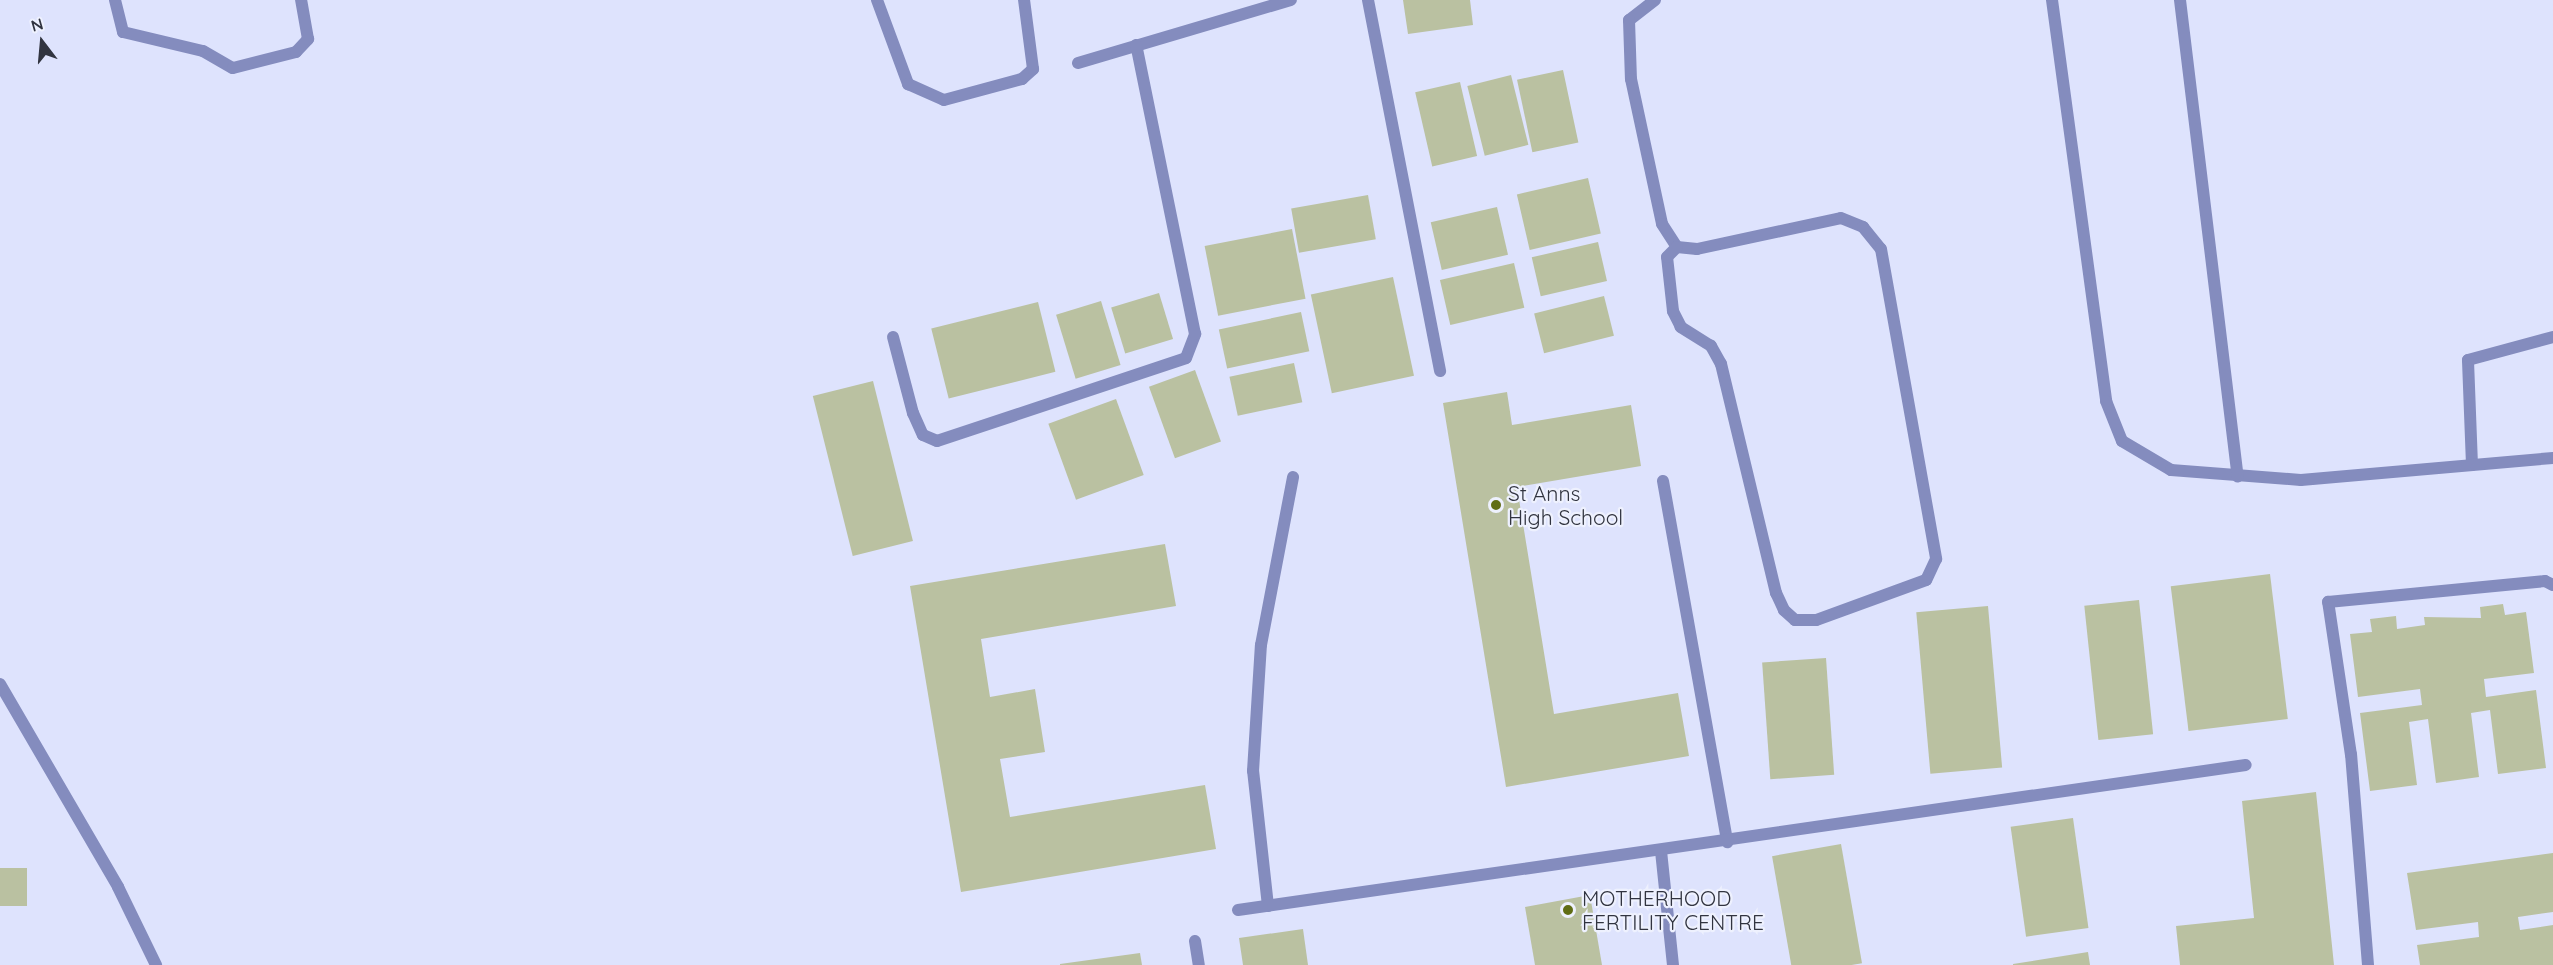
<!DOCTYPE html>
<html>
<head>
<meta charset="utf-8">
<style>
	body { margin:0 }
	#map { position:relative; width:2553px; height:965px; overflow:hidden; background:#dee3fd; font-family:Quicksand,sans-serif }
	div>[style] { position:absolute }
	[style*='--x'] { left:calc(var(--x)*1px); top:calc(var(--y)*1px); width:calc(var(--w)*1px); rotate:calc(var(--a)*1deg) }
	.building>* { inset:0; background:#bac1a1; transform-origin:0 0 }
	.service>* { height:12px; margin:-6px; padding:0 6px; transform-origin:6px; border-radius:6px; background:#848cbe }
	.minor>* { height:12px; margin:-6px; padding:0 6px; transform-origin:6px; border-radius:6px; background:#848cbe }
	.dots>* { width:16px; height:16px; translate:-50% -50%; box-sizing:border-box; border:3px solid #eef1fe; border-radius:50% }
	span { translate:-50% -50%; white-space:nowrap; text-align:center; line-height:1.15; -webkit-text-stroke:4.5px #eef1fe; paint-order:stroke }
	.poi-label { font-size:21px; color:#313440 }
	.left { translate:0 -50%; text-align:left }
	.north { position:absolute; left:12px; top:12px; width:60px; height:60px; -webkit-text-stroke:4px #eef1fe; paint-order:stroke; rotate:344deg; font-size:16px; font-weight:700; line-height:24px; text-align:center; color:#313440 }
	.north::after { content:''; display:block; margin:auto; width:21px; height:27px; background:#313440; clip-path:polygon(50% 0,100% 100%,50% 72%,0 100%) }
</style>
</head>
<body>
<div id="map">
	<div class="building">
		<i style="clip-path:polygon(1403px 0,1470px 0,1473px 25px,1408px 34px)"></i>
		<i style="left:1563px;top:70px;width:74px;height:47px;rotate:78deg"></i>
		<i style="left:1511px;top:75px;width:72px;height:45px;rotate:76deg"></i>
		<i style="left:1460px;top:82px;width:76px;height:46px;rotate:77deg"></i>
		<i style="left:1588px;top:178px;width:57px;height:73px;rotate:77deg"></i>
		<i style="left:1368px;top:195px;width:45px;height:78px;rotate:80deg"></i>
		<i style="left:1497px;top:207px;width:49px;height:68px;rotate:77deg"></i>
		<i style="left:1292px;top:229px;width:71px;height:89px;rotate:79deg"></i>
		<i style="left:1598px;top:242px;width:40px;height:68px;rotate:77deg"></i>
		<i style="left:1514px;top:263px;width:46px;height:76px;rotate:77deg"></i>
		<i style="left:1393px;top:277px;width:101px;height:84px;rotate:78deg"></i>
		<i style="left:1159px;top:293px;width:48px;height:50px;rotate:73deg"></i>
		<i style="left:1604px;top:296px;width:41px;height:72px;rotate:76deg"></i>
		<i style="left:1101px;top:301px;width:67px;height:47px;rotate:73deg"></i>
		<i style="left:1038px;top:302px;width:72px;height:110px;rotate:76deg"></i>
		<i style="left:1301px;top:312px;width:40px;height:84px;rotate:78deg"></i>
		<i style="left:1294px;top:363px;width:40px;height:66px;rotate:78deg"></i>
		<i style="left:1195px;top:370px;width:76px;height:49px;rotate:70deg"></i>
		<i style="left:873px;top:381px;width:165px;height:62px;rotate:76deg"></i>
		<i style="clip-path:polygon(1507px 392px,1512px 425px,1631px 405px,1641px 466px,1517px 487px,1554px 714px,1678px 693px,1689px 756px,1506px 787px,1443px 403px)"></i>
		<i style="left:1116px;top:399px;width:81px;height:72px;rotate:70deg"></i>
		<i style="clip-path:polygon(1165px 544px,1176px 606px,981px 639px,990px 697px,1035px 689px,1045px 752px,1000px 759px,1010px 817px,1205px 785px,1216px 849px,961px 892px,910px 586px)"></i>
		<i style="left:2270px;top:574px;width:146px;height:100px;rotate:83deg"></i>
		<i style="left:2139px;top:600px;width:135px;height:55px;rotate:84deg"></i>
		<i style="clip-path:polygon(2503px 604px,2505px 615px,2526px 612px,2534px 673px,2484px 679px,2486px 697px,2536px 690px,2546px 768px,2498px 774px,2490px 710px,2471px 713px,2479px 777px,2436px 783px,2428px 719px,2409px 722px,2417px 785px,2370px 791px,2360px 713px,2422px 705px,2420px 689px,2358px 697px,2350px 634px,2372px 632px,2370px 619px,2396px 616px,2397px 629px,2425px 625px,2424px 617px,2481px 618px,2480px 607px)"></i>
		<i style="left:1988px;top:606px;width:162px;height:72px;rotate:85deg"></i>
		<i style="left:1826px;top:658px;width:117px;height:64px;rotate:86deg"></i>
		<i style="clip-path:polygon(2316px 792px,2334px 965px,2180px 965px,2176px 926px,2254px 918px,2242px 801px)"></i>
		<i style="left:2073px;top:818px;width:111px;height:63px;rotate:82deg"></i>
		<i style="left:1841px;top:844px;width:121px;height:70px;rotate:80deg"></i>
		<i style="clip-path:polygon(2553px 853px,2553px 912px,2518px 917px,2520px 930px,2553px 925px,2553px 965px,2420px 965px,2417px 945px,2479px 937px,2478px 922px,2416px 930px,2407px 873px)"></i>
		<i style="left:0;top:868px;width:27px;height:38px"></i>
		<i style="clip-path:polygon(1590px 895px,1602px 965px,1535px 965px,1525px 907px)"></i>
		<i style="clip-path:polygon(1303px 929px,1308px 965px,1243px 965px,1239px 938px)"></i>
		<i style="clip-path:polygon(2088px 952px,2090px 965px,2013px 965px,2013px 964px)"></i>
		<i style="clip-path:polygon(1140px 953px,1142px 965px,1060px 965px,1060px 964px)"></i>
	</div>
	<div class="service">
		<i style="--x:2472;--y:465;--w:105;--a:-92.2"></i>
		<i style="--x:2468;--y:360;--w:88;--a:-15.1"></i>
		<i style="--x:1663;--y:481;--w:367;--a:79.9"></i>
		<i style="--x:1268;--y:906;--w:136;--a:-96.3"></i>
		<i style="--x:1253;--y:771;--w:126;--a:-86.4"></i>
		<i style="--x:1261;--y:645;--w:171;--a:-79.2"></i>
	</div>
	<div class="minor">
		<i style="--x:115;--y:0;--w:33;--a:76"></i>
		<i style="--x:123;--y:32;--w:82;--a:13.4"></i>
		<i style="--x:203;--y:51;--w:34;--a:30"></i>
		<i style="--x:233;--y:68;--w:65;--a:-14.3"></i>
		<i style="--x:296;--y:52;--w:18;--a:-47"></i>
		<i style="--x:308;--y:39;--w:40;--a:-100"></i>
		<i style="--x:877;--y:0;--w:90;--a:69.7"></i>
		<i style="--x:908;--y:84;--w:39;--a:24"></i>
		<i style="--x:944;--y:100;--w:81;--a:-15.1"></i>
		<i style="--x:1022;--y:79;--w:15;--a:-42"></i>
		<i style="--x:1033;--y:69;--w:70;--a:-97.4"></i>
		<i style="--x:1368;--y:0;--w:378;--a:79"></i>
		<i style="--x:1655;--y:0;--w:33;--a:142"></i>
		<i style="--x:1629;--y:20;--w:59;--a:88.1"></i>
		<i style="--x:1631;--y:79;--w:148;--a:77.9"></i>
		<i style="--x:1662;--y:224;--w:27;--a:57"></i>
		<i style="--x:1677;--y:247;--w:20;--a:6"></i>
		<i style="--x:1697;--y:249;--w:147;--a:-12.1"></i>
		<i style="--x:1841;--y:218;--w:24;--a:22"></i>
		<i style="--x:1863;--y:227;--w:28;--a:51"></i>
		<i style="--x:1881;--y:249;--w:315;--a:79.9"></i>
		<i style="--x:1936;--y:559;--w:23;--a:115"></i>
		<i style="--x:1926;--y:580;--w:117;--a:160"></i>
		<i style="--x:1816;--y:620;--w:21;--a:180"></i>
		<i style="--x:1795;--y:620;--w:15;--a:-138"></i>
		<i style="--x:1784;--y:610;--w:19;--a:-115"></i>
		<i style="--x:1776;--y:593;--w:236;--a:-103.5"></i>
		<i style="--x:1721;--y:364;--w:21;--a:-119"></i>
		<i style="--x:1711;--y:346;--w:36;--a:-148"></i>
		<i style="--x:1681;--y:327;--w:18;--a:-117"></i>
		<i style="--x:1673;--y:311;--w:54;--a:-96.3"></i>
		<i style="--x:1667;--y:257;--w:14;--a:-45"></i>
		<i style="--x:2052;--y:0;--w:405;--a:82.3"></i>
		<i style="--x:2106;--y:401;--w:43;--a:68.2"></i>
		<i style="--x:2122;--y:441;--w:57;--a:30.6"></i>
		<i style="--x:2171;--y:470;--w:130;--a:4.4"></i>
		<i style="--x:2301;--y:480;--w:253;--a:-5"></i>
		<i style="--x:2180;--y:0;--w:480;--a:83.1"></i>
		<i style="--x:1078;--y:63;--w:222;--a:-16.5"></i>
		<i style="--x:893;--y:337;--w:79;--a:75.3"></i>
		<i style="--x:913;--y:413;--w:24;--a:66"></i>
		<i style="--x:923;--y:435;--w:15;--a:23"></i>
		<i style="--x:937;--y:441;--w:262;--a:-18.4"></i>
		<i style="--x:1186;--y:358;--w:26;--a:-69"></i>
		<i style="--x:1195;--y:334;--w:295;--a:-101.5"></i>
		<i style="--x:0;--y:684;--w:235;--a:59.8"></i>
		<i style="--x:118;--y:887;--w:87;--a:64"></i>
		<i style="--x:1661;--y:851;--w:115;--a:84"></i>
		<i style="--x:1238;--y:910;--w:1018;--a:-8.19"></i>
		<i style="--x:1195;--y:941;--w:24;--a:81"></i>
		<i style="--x:2368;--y:965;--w:211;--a:-94.6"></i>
		<i style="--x:2351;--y:755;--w:155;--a:-98.5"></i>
		<i style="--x:2328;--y:602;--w:218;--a:-5.5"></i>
		<i style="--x:2545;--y:581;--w:9;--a:27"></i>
	</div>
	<div class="dots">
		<i style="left:1496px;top:505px;background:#606d15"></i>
		<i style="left:1568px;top:910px;background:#606d15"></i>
	</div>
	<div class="poi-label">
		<span class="left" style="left:1508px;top:505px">St Anns<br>High School</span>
		<span class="left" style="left:1582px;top:910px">MOTHERHOOD<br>FERTILITY CENTRE</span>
	</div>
	<div class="north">N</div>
</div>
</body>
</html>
